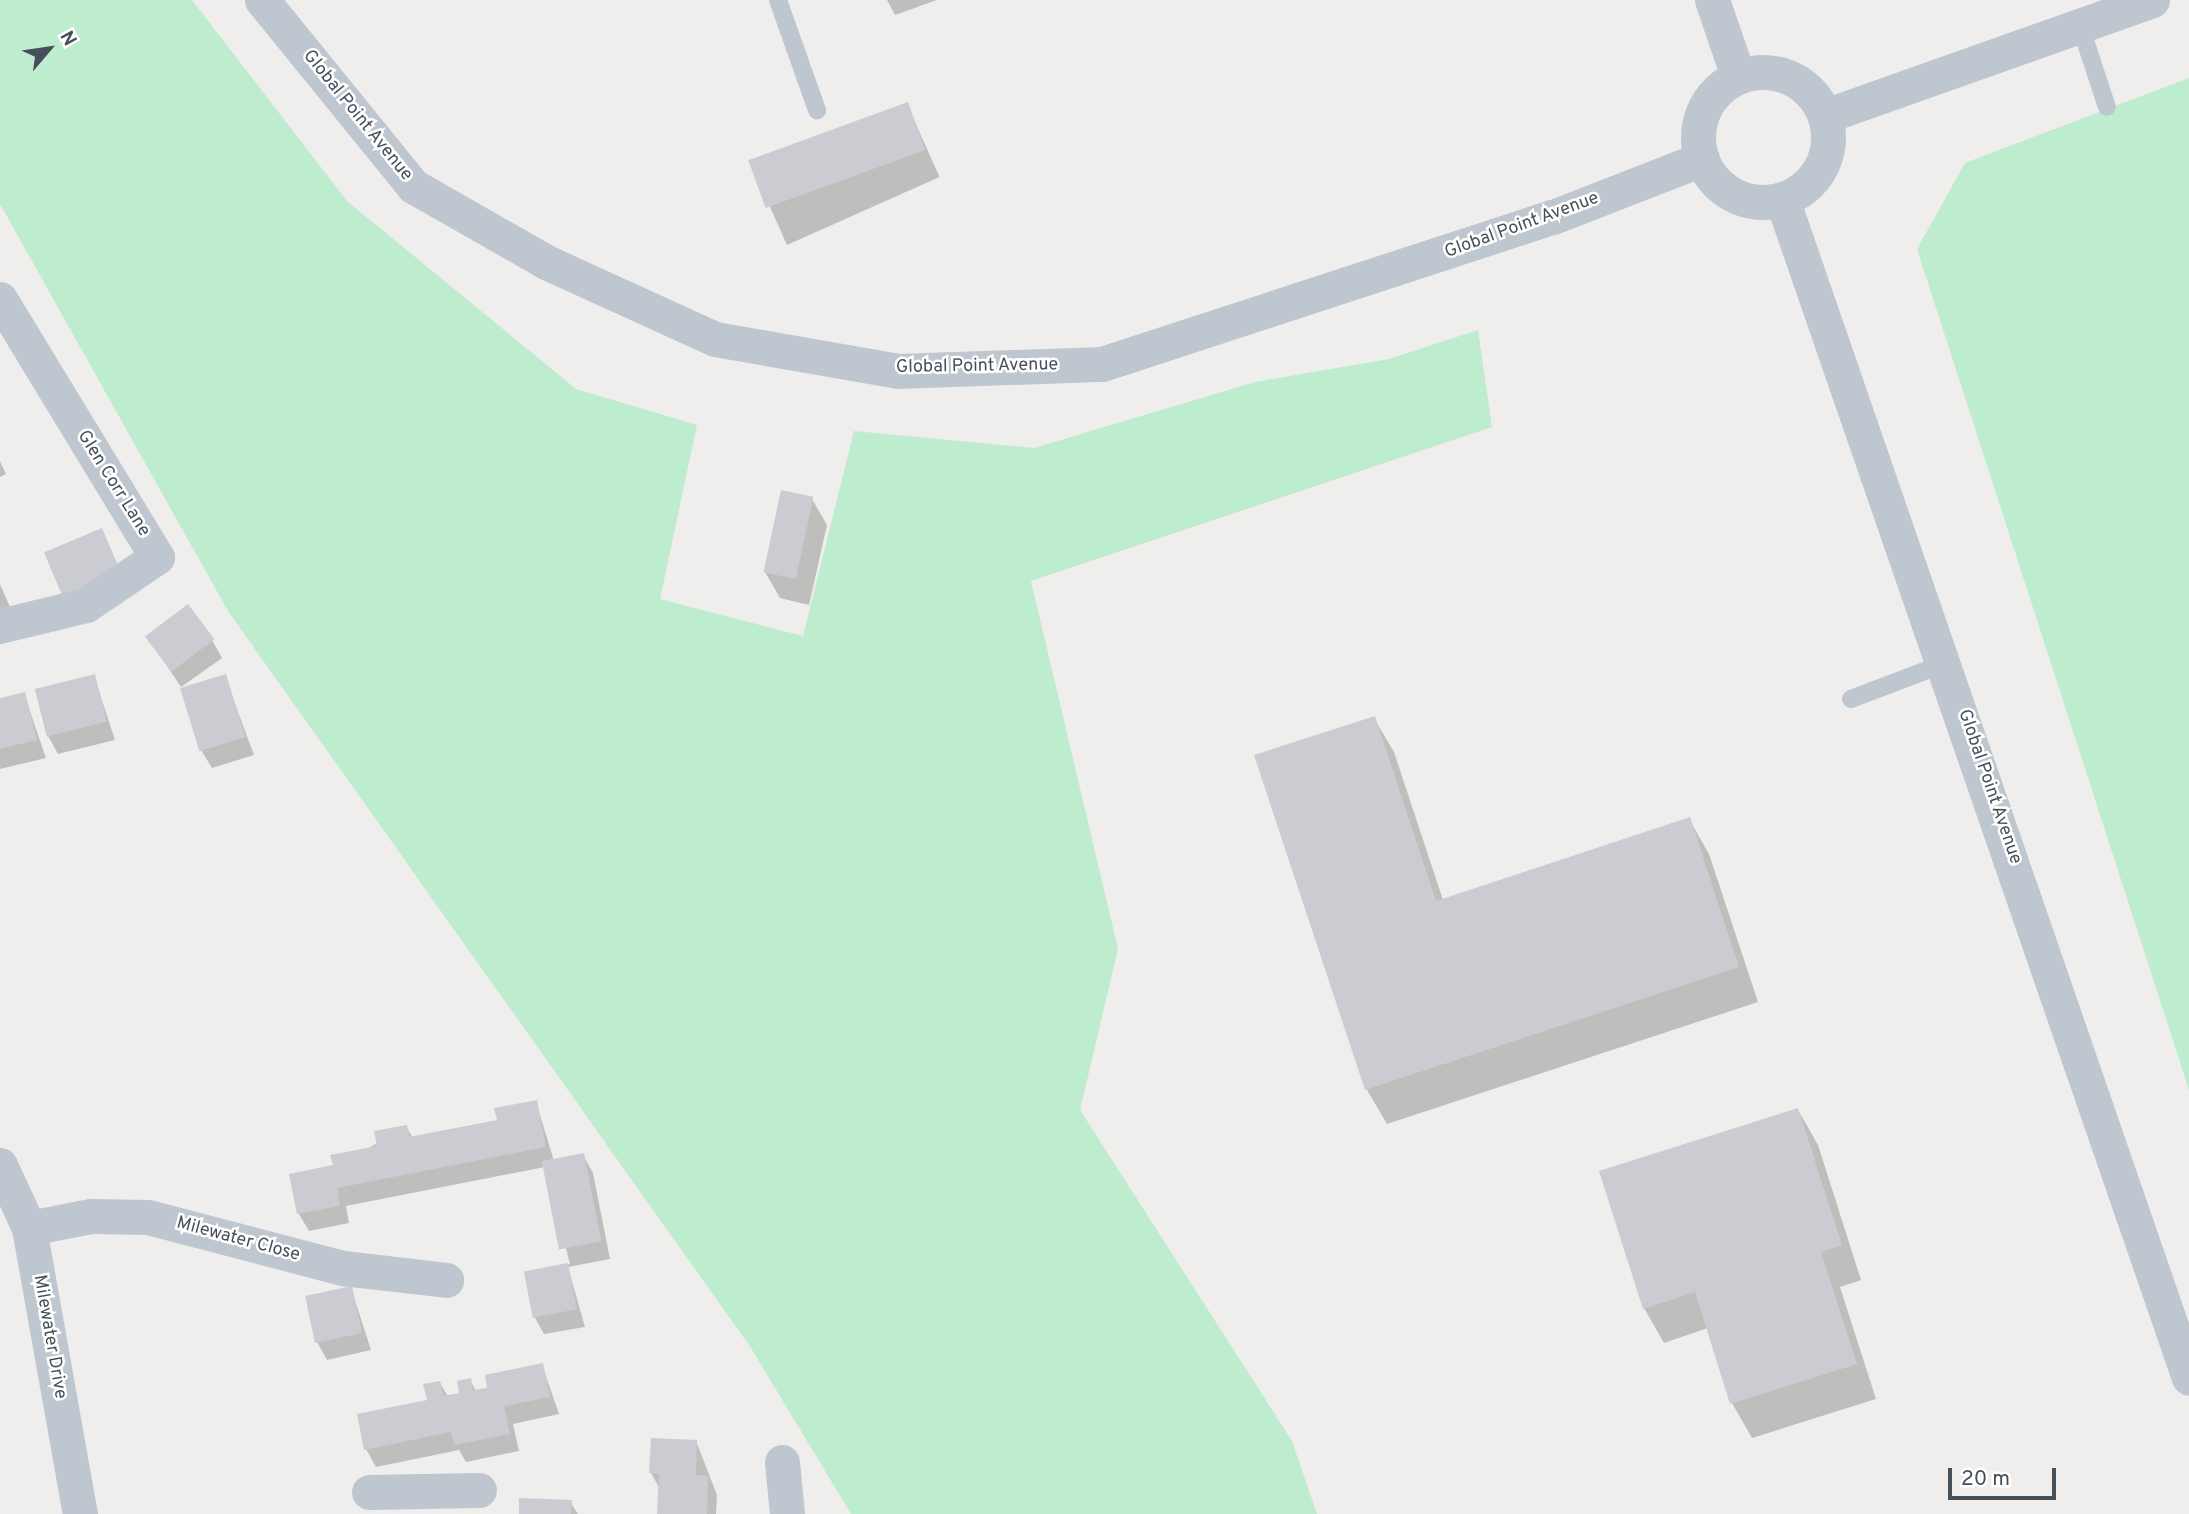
<!DOCTYPE html>
<html>
<head>
<meta charset="utf-8">
<style>
	body { margin:0 }
	#map { position:relative; width:2189px; height:1514px; overflow:hidden; background:#f0eded; font-family:Overpass,sans-serif }
	div>[style] { position:absolute }
	[style*='--x'] { left:calc(var(--x)*1px); top:calc(var(--y)*1px); width:calc(var(--w)*1px); rotate:calc(var(--a)*1deg) }
	.green>* { inset:0; background:#bdeccf }
	.shadow>* { inset:0; background:#0003; transform-origin:0 0 }
	.building>* { inset:0; background:#caccd2; transform-origin:0 0 }
	.lane>* { height:18px; margin:-9px; padding:0 9px; transform-origin:9px; border-radius:9px; background:#bec7cf }
	.street>* { height:35px; margin:-17.5px; padding:0 17.5px; transform-origin:17.5px; border-radius:17.5px; background:#bec7cf }
	.street>.ring { margin:-17.5px; padding:0; box-sizing:content-box; background:none; border:35px solid #bec7cf; border-radius:50% }
	span { translate:-50% -50%; white-space:nowrap; text-align:center; line-height:1.15; -webkit-text-stroke:5px #fff; paint-order:stroke }
	.street-label { font-size:18px; color:#46505a }
	.north { position:absolute; left:14px; top:14px; width:70px; height:70px; -webkit-text-stroke:5px #fff; paint-order:stroke; rotate:61deg; font-size:19px; font-weight:700; line-height:28px; text-align:center; color:#46505a }
	.north::after { content:''; display:block; margin:auto; width:24px; height:32px; background:#46505a; clip-path:polygon(50% 0,100% 100%,50% 72%,0 100%) }
	.scale { position:absolute; left:1948px; top:1468px; width:108px; height:32px; box-sizing:border-box; border:4px solid #46505a; border-top:0; padding-left:9px; font-size:21px; line-height:24px; white-space:nowrap; color:#46505a; -webkit-text-stroke:5px #fff; paint-order:stroke }
</style>
</head>
<body>
<div id="map">
	<div class="green">
		<i style="clip-path:polygon(0 0,192px 0,347px 201px,576px 389px,697px 425px,660px 599px,803px 636px,854px 431px,1034px 448px,1255px 382px,1389px 359px,1478px 330px,1492px 427px,1031px 581px,1118px 949px,1080px 1110px,1292px 1441px,1317px 1514px,851px 1514px,751px 1348px,228px 611px,0 204px)"></i>
		<i style="clip-path:polygon(2189px 78px,2189px 1090px,1917px 249px,1965px 163px)"></i>
	</div>
	<div class="shadow">
		<i style="clip-path:polygon(887px 0,937px 0,895px 15px)"></i>
		<i style="left:907px;top:104px;width:80px;height:167px;rotate:66deg"></i>
		<i style="clip-path:polygon(0 461px,6px 474px,0 477px)"></i>
		<i style="clip-path:polygon(812px 499px,827px 525px,809px 605px,780px 598px,765px 572px)"></i>
		<i style="clip-path:polygon(0 584px,13px 614px,0 620px)"></i>
		<i style="clip-path:polygon(147px 636px,212px 640px,222px 658px,181px 687px)"></i>
		<i style="clip-path:polygon(94px 676px,115px 740px,58px 754px,48px 736px)"></i>
		<i style="clip-path:polygon(225px 677px,254px 755px,212px 768px,201px 750px)"></i>
		<i style="clip-path:polygon(24px 694px,46px 758px,0 769px,0 700px)"></i>
		<i style="clip-path:polygon(1374px 718px,1394px 752px,1443px 900px,1689px 819px,1709px 854px,1758px 1002px,1387px 1124px,1367px 1090px,1257px 756px)"></i>
		<i style="clip-path:polygon(536px 1102px,554px 1161px,583px 1155px,593px 1173px,610px 1259px,568px 1267px,585px 1327px,544px 1334px,534px 1316px,526px 1272px,570px 1264px,545px 1167px,346px 1206px,349px 1223px,309px 1231px,299px 1214px,291px 1175px,335px 1167px,406px 1127px,413px 1138px,499px 1121px)"></i>
		<i style="clip-path:polygon(1798px 1110px,1818px 1145px,1861px 1280px,1840px 1287px,1876px 1399px,1752px 1438px,1732px 1403px,1708px 1328px,1664px 1343px,1644px 1308px)"></i>
		<i style="clip-path:polygon(351px 1288px,371px 1350px,327px 1360px,317px 1342px)"></i>
		<i style="clip-path:polygon(542px 1365px,559px 1414px,513px 1424px,519px 1451px,466px 1462px,459px 1450px,376px 1467px,366px 1449px,429px 1401px,440px 1383px,448px 1397px,461px 1395px,470px 1380px,476px 1391px,489px 1389px)"></i>
		<i style="clip-path:polygon(696px 1441px,717px 1495px,716px 1514px,659px 1514px,660px 1489px,651px 1473px)"></i>
		<i style="clip-path:polygon(570px 1502px,578px 1514px,521px 1514px)"></i>
	</div>
	<div class="building">
		<i style="left:908px;top:102px;width:51px;height:170px;rotate:70deg"></i>
		<i style="left:781px;top:490px;width:33px;height:84px;rotate:12deg"></i>
		<i style="left:102px;top:528px;width:49px;height:63px;rotate:67deg"></i>
		<i style="left:188px;top:604px;width:44px;height:54px;rotate:53deg"></i>
		<i style="left:95px;top:674px;width:49px;height:62px;rotate:76deg"></i>
		<i style="left:226px;top:674px;width:66px;height:48px;rotate:73deg"></i>
		<i style="clip-path:polygon(25px 692px,37px 740px,0 749px,0 698px)"></i>
		<i style="clip-path:polygon(1375px 716px,1436px 901px,1690px 817px,1739px 967px,1365px 1090px,1254px 755px)"></i>
		<i style="clip-path:polygon(537px 1100px,546px 1147px,337px 1188px,340px 1206px,297px 1214px,289px 1174px,333px 1165px,330px 1155px,377px 1146px,374px 1131px,407px 1125px,409px 1137px,497px 1120px,494px 1108px)"></i>
		<i style="clip-path:polygon(1798px 1108px,1842px 1245px,1821px 1252px,1857px 1364px,1730px 1404px,1695px 1292px,1643px 1309px,1599px 1171px)"></i>
		<i style="left:584px;top:1153px;width:90px;height:43px;rotate:79deg"></i>
		<i style="left:568px;top:1263px;width:47px;height:45px;rotate:79deg"></i>
		<i style="left:352px;top:1286px;width:48px;height:48px;rotate:78deg"></i>
		<i style="clip-path:polygon(543px 1363px,550px 1397px,504px 1406px,510px 1434px,454px 1445px,451px 1432px,364px 1450px,357px 1414px,427px 1400px,423px 1384px,440px 1381px,444px 1396px,459px 1393px,457px 1381px,471px 1378px,473px 1390px,487px 1388px,485px 1375px)"></i>
		<i style="clip-path:polygon(651px 1438px,697px 1440px,696px 1475px,708px 1476px,707px 1514px,657px 1514px,659px 1474px,649px 1473px)"></i>
		<i style="clip-path:polygon(519px 1498px,572px 1500px,571px 1514px,519px 1514px)"></i>
	</div>
	<div class="lane">
		<i style="--x:778;--y:0;--w:117;--a:70.5"></i>
		<i style="--x:2080;--y:25;--w:86;--a:71.8"></i>
		<i style="--x:1851;--y:699;--w:102;--a:-20.8"></i>
	</div>
	<div class="street">
		<i style="--x:262;--y:0;--w:240;--a:50.9"></i>
		<i style="--x:413;--y:186;--w:153;--a:29.7"></i>
		<i style="--x:546;--y:262;--w:186;--a:24.5"></i>
		<i style="--x:715;--y:339;--w:186;--a:9.9"></i>
		<i style="--x:898;--y:371;--w:204;--a:-2"></i>
		<i style="--x:1102;--y:364;--w:474;--a:-18.1"></i>
		<i style="--x:1553;--y:217;--w:160;--a:-21.3"></i>
		<i style="--x:1712;--y:0;--w:80;--a:71.1"></i>
		<i class="ring" style="left:1698px;top:72px;width:95px;height:95px"></i>
		<i style="--x:1825;--y:116;--w:347;--a:-19.5"></i>
		<i style="--x:1782;--y:199;--w:1247;--a:70.95"></i>
		<i style="--x:0;--y:299;--w:302;--a:58.7"></i>
		<i style="--x:157;--y:557;--w:86;--a:145.9"></i>
		<i style="--x:86;--y:605;--w:89;--a:166.3"></i>
		<i style="--x:0;--y:1165;--w:69;--a:65.3"></i>
		<i style="--x:29;--y:1228;--w:291;--a:79.9"></i>
		<i style="--x:29;--y:1228;--w:63;--a:-11"></i>
		<i style="--x:91;--y:1216;--w:57;--a:1"></i>
		<i style="--x:148;--y:1217;--w:202;--a:14.7"></i>
		<i style="--x:343;--y:1268;--w:104;--a:6.6"></i>
		<i style="--x:782;--y:1462;--w:52;--a:84.5"></i>
		<i style="--x:369;--y:1492;--w:110;--a:-1"></i>
	</div>
	<div class="street-label">
		<span style="left:357px;top:116px;rotate:51deg">Global Point Avenue</span>
		<span style="left:1522px;top:226px;rotate:-20deg">Global Point Avenue</span>
		<span style="left:977px;top:367px;rotate:-1deg">Global Point Avenue</span>
		<span style="left:113px;top:484px;rotate:58deg">Glen Corr Lane</span>
		<span style="left:1989px;top:787px;rotate:71deg">Global Point Avenue</span>
		<span style="left:238px;top:1240px;rotate:15deg">Milewater Close</span>
		<span style="left:49px;top:1337px;rotate:80deg">Milewater Drive</span>
	</div>
	<div class="north">N</div>
	<div class="scale">20 m</div>
</div>
</body>
</html>
